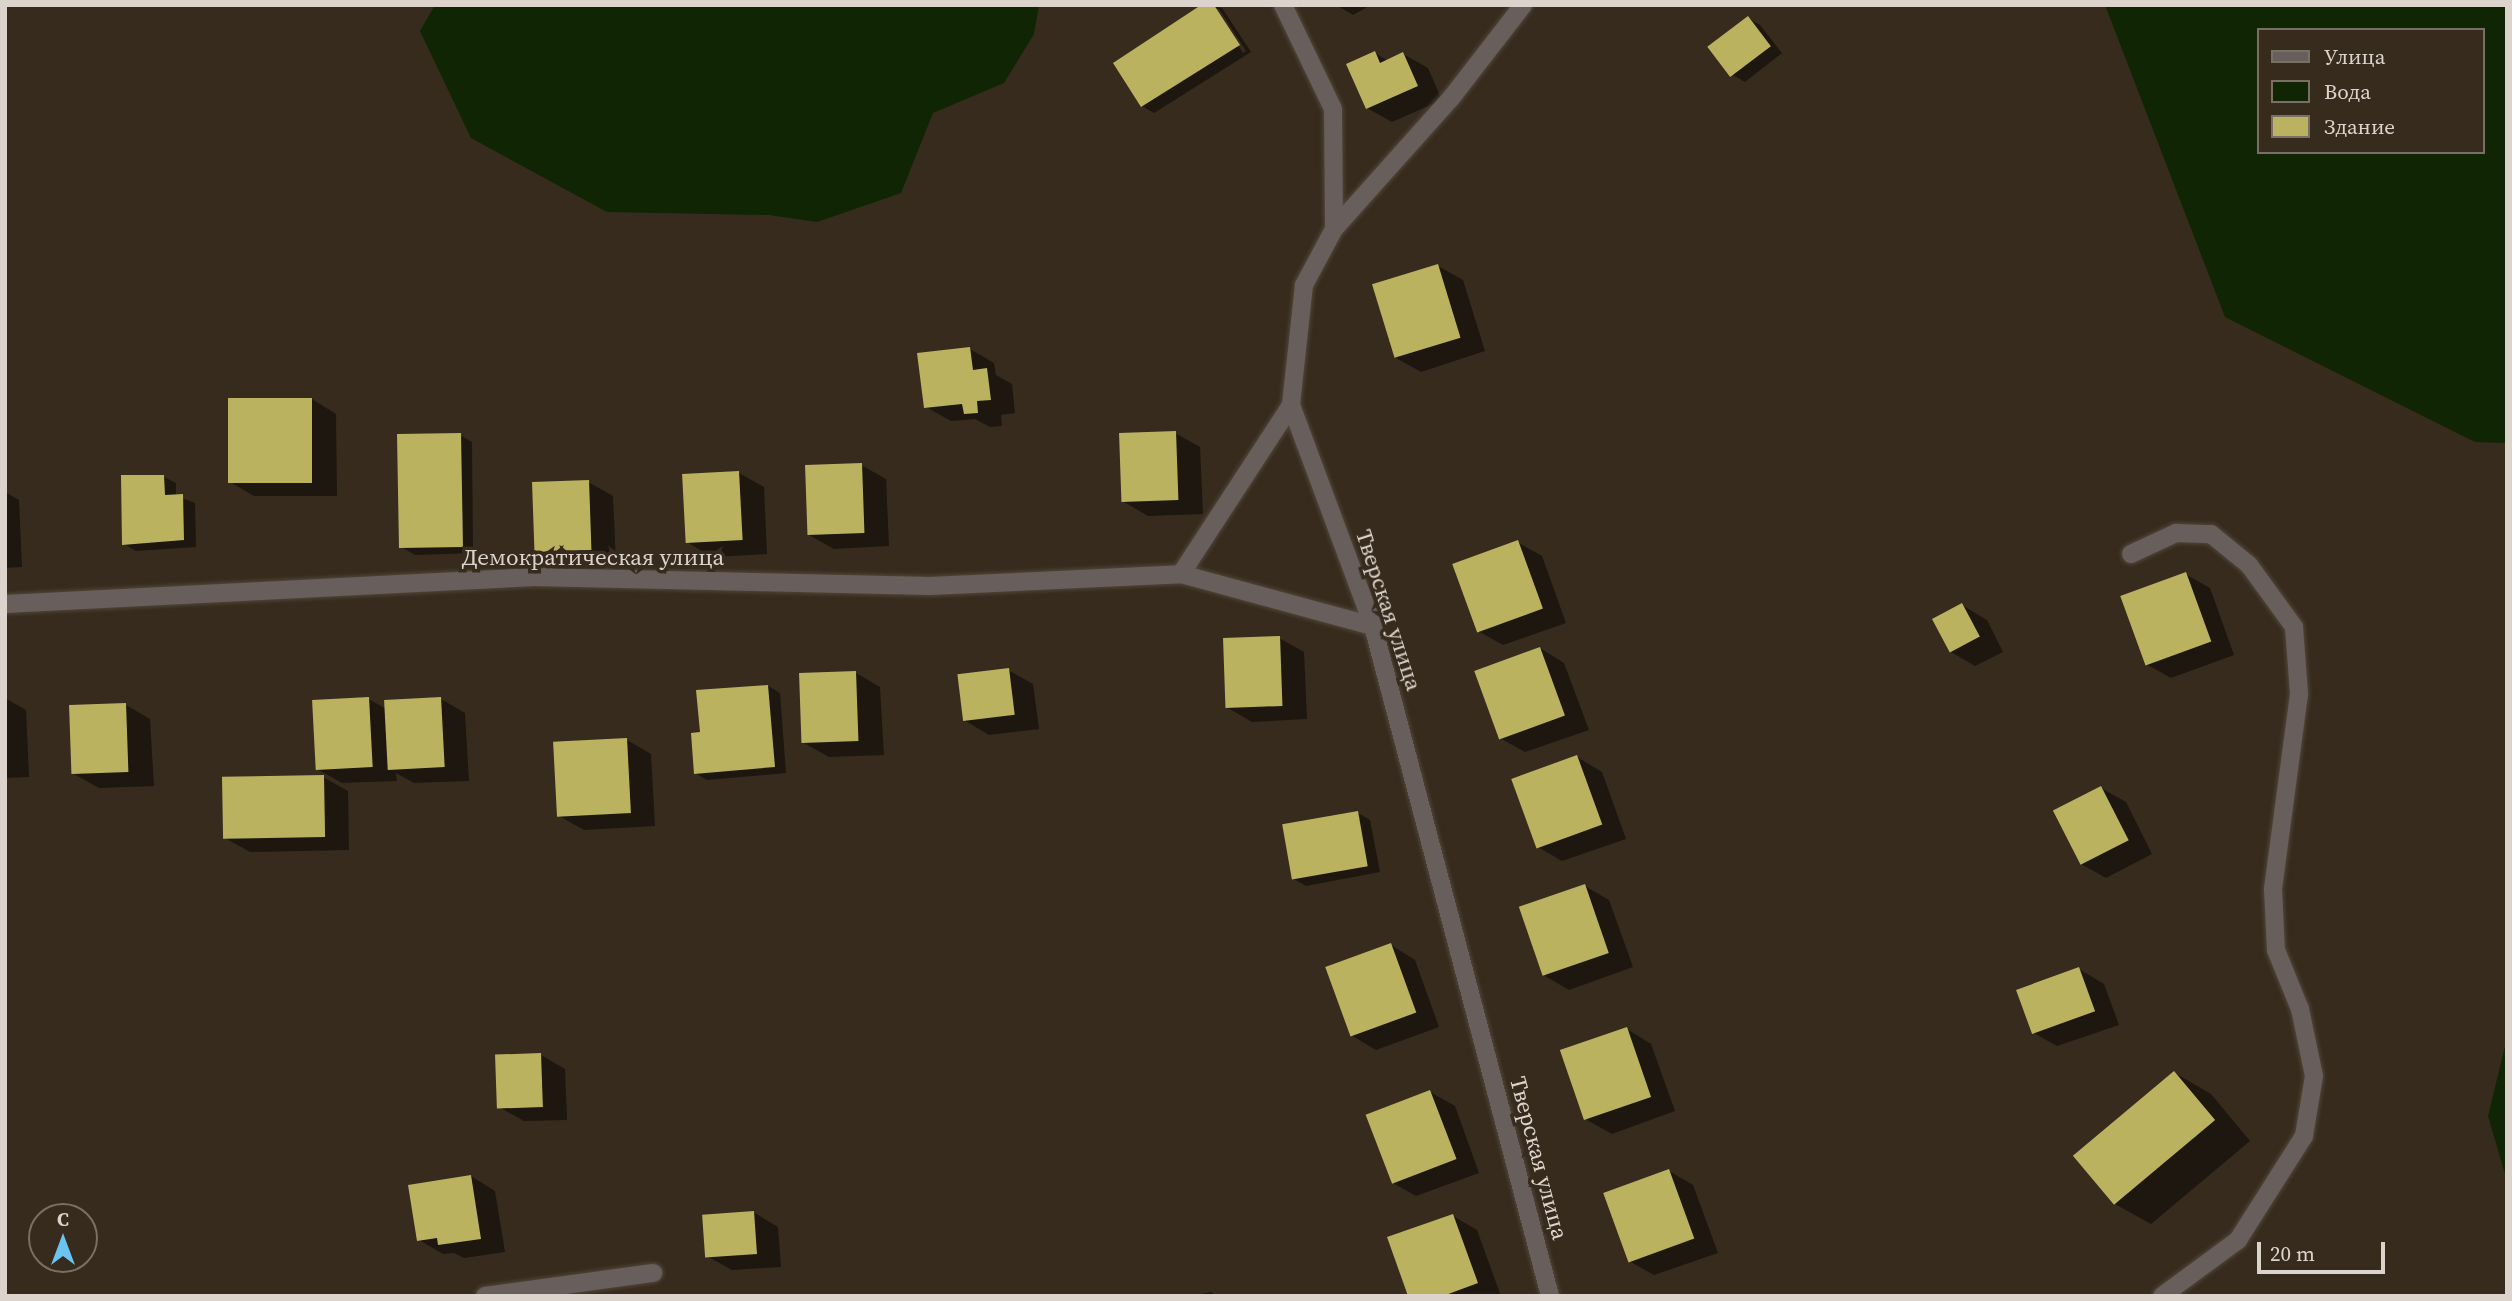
<!DOCTYPE html>
<html>
<head>
<meta charset="utf-8">
<style>
	body { margin:0 }
	#map { position:relative; width:2512px; height:1301px; overflow:hidden; background:#372b1d; font-family:"Source Serif 4",serif }
	div>[style] { position:absolute }
	[style*='--x'] { left:calc(var(--x)*1px); top:calc(var(--y)*1px); width:calc(var(--w)*1px); rotate:calc(var(--a)*1deg) }
	.water>* { inset:0; background:#0f2503 }
	.shadow>* { inset:0; background:#0007 }
	.building>* { inset:0; background:#bbb260; transform-origin:0 0 }
	.roads { filter:drop-shadow(0 0 2px #514639) drop-shadow(0 0 2px #514639) }
	.minor>* { height:18px; margin:-9px; padding:0 9px; transform-origin:9px; border-radius:9px; background:#685f5c }
	span { translate:-50% -50%; white-space:nowrap; text-align:center; line-height:1.15; -webkit-text-stroke:7px #372b1d; paint-order:stroke }
	.street-label { font-size:23px; color:#dcd4cc }
	.frame { position:absolute; inset:0; border:7px solid #dcd4cc; pointer-events:none }
	.legend { position:absolute; left:2257px; top:28px; width:228px; height:126px; box-sizing:border-box; background:#372b1d; border:2px solid #796f63; margin:0; padding:9px 12px; list-style:none; font-size:21px; color:#dcd4cc }
	.legend li { display:flex; align-items:center; gap:14px; height:35px }
	.legend b { width:35px; border:2px solid #796f63 }
	.north { position:absolute; left:28px; top:1203px; width:70px; height:70px; box-sizing:border-box; background:#372b1d; border:2px solid #796f63; border-radius:50%; rotate:0deg; font-size:19px; font-weight:700; line-height:28px; text-align:center; color:#dcd4cc }
	.north::after { content:''; display:block; margin:auto; width:24px; height:32px; background:#6bc3f2; clip-path:polygon(50% 0,100% 100%,50% 72%,0 100%) }
	.scale { position:absolute; left:2257px; top:1242px; width:128px; height:32px; box-sizing:border-box; border:4px solid #dcd4cc; border-top:0; padding-left:9px; font-size:21px; line-height:24px; white-space:nowrap; color:#dcd4cc; -webkit-text-stroke:5px #372b1d; paint-order:stroke }
</style>
</head>
<body>
<div id="map">
	<div class="water">
		<i style="clip-path:polygon(435px 5px,1039px 5px,1034px 34px,1004px 83px,933px 113px,901px 193px,817px 222px,769px 215px,607px 212px,471px 138px,420px 31px)"></i>
		<i style="clip-path:polygon(evenodd,2105px 5px,2507px 5px,2507px 443px,2475px 442px,2225px 317px,2105px 5px,2258px 30px,2482px 30px,2482px 152px,2258px 152px,2258px 30px)"></i>
		<i style="clip-path:polygon(2507px 1038px,2507px 1181px,2488px 1116px)"></i>
	</div>
	<div class="shadow">
		<i style="clip-path:polygon(evenodd,1204px 5px,1222px 8px,1251px 52px,1154px 113px,1142px 106px,1204px 5px,1214px 9px,1219px 9px,1246px 51px,1243px 53px,1214px 9px)"></i>
		<i style="clip-path:polygon(1336px 5px,1371px 5px,1353px 15px)"></i>
		<i style="clip-path:polygon(1748px 18px,1760px 25px,1782px 53px,1745px 82px,1733px 75px)"></i>
		<i style="clip-path:polygon(1375px 53px,1388px 61px,1403px 54px,1428px 68px,1442px 100px,1392px 122px,1367px 108px)"></i>
		<i style="clip-path:polygon(1438px 266px,1463px 280px,1485px 351px,1421px 372px,1396px 358px)"></i>
		<i style="clip-path:polygon(970px 349px,994px 363px,996px 375px,1012px 384px,1015px 413px,1001px 415px,1002px 426px,990px 427px,975px 419px,951px 421px,926px 407px)"></i>
		<i style="clip-path:polygon(312px 399px,336px 414px,337px 496px,254px 496px,230px 482px)"></i>
		<i style="clip-path:polygon(1175px 433px,1200px 447px,1203px 514px,1148px 516px,1124px 502px)"></i>
		<i style="clip-path:polygon(460px 435px,472px 442px,473px 553px,415px 555px,403px 548px)"></i>
		<i style="clip-path:polygon(861px 465px,886px 479px,889px 546px,834px 549px,809px 535px)"></i>
		<i style="clip-path:polygon(739px 473px,764px 487px,767px 554px,712px 557px,687px 542px)"></i>
		<i style="clip-path:polygon(164px 477px,176px 483px,176px 496px,195px 503px,196px 547px,136px 551px,124px 544px)"></i>
		<i style="clip-path:polygon(588px 482px,613px 496px,616px 564px,562px 566px,537px 552px)"></i>
		<i style="clip-path:polygon(5px 492px,19px 500px,22px 567px,5px 568px)"></i>
		<i style="clip-path:polygon(1517px 542px,1542px 556px,1566px 623px,1503px 645px,1478px 631px)"></i>
		<i style="clip-path:polygon(2185px 574px,2210px 588px,2234px 655px,2171px 678px,2146px 664px)"></i>
		<i style="clip-path:polygon(1962px 605px,1987px 620px,2003px 652px,1975px 666px,1951px 652px)"></i>
		<i style="clip-path:polygon(1279px 638px,1304px 652px,1307px 719px,1252px 722px,1228px 708px)"></i>
		<i style="clip-path:polygon(1540px 648px,1564px 663px,1589px 730px,1525px 752px,1500px 738px)"></i>
		<i style="clip-path:polygon(1008px 670px,1033px 684px,1039px 729px,989px 735px,964px 720px)"></i>
		<i style="clip-path:polygon(856px 673px,880px 687px,884px 755px,829px 757px,804px 743px)"></i>
		<i style="clip-path:polygon(768px 686px,780px 693px,786px 773px,707px 780px,695px 773px,702px 734px)"></i>
		<i style="clip-path:polygon(5px 698px,26px 710px,29px 777px,5px 778px)"></i>
		<i style="clip-path:polygon(369px 699px,386px 709px,441px 699px,465px 713px,469px 781px,414px 783px,396px 773px,397px 781px,342px 783px,317px 769px)"></i>
		<i style="clip-path:polygon(126px 705px,150px 719px,154px 786px,99px 788px,74px 774px)"></i>
		<i style="clip-path:polygon(627px 740px,651px 754px,655px 826px,584px 830px,559px 816px)"></i>
		<i style="clip-path:polygon(1577px 757px,1602px 772px,1626px 839px,1562px 861px,1538px 847px)"></i>
		<i style="clip-path:polygon(323px 777px,348px 791px,349px 850px,250px 852px,225px 838px)"></i>
		<i style="clip-path:polygon(2101px 788px,2126px 802px,2152px 854px,2106px 878px,2081px 864px)"></i>
		<i style="clip-path:polygon(1358px 813px,1370px 820px,1380px 872px,1306px 886px,1294px 879px)"></i>
		<i style="clip-path:polygon(1585px 886px,1609px 900px,1633px 967px,1569px 990px,1545px 976px)"></i>
		<i style="clip-path:polygon(1391px 945px,1415px 960px,1439px 1027px,1376px 1050px,1351px 1035px)"></i>
		<i style="clip-path:polygon(2079px 969px,2104px 984px,2119px 1025px,2057px 1046px,2032px 1032px)"></i>
		<i style="clip-path:polygon(1627px 1029px,1651px 1044px,1675px 1111px,1612px 1134px,1587px 1120px)"></i>
		<i style="clip-path:polygon(541px 1055px,565px 1069px,567px 1120px,524px 1121px,499px 1107px)"></i>
		<i style="clip-path:polygon(2175px 1073px,2211px 1094px,2250px 1141px,2151px 1224px,2115px 1204px)"></i>
		<i style="clip-path:polygon(1430px 1092px,1455px 1106px,1479px 1173px,1416px 1196px,1391px 1182px)"></i>
		<i style="clip-path:polygon(1669px 1171px,1693px 1185px,1718px 1253px,1654px 1275px,1629px 1261px)"></i>
		<i style="clip-path:polygon(471px 1176px,495px 1191px,505px 1252px,464px 1258px,454px 1253px,443px 1254px,419px 1240px)"></i>
		<i style="clip-path:polygon(753px 1212px,778px 1227px,781px 1267px,732px 1270px,707px 1256px)"></i>
		<i style="clip-path:polygon(1453px 1216px,1477px 1230px,1501px 1296px,1410px 1296px)"></i>
		<i style="clip-path:polygon(1211px 1292px,1217px 1296px,1190px 1296px)"></i>
	</div>
	<div class="building">
		<i style="clip-path:polygon(1201px 5px,1214px 5px,1240px 45px,1141px 107px,1113px 63px)"></i>
		<i style="left:1748px;top:16px;width:38px;height:51px;rotate:53deg"></i>
		<i style="clip-path:polygon(1375px 51px,1380px 63px,1403px 52px,1418px 86px,1366px 109px,1346px 64px)"></i>
		<i style="left:1438px;top:264px;width:77px;height:69px;rotate:73deg"></i>
		<i style="clip-path:polygon(970px 347px,973px 370px,987px 368px,991px 400px,977px 401px,978px 413px,964px 414px,962px 404px,924px 408px,917px 353px)"></i>
		<i style="left:228px;top:398px;width:84px;height:85px"></i>
		<i style="left:1176px;top:431px;width:69px;height:57px;rotate:88deg"></i>
		<i style="left:461px;top:433px;width:114px;height:64px;rotate:89deg"></i>
		<i style="left:862px;top:463px;width:70px;height:57px;rotate:88deg"></i>
		<i style="left:739px;top:471px;width:69px;height:57px;rotate:87deg"></i>
		<i style="clip-path:polygon(121px 475px,164px 475px,165px 495px,183px 494px,184px 540px,122px 545px)"></i>
		<i style="left:589px;top:480px;width:70px;height:57px;rotate:88deg"></i>
		<i style="left:1518px;top:540px;width:73px;height:70px;rotate:70deg"></i>
		<i style="left:2186px;top:572px;width:74px;height:70px;rotate:70deg"></i>
		<i style="left:1962px;top:603px;width:38px;height:34px;rotate:62deg"></i>
		<i style="left:1280px;top:636px;width:70px;height:57px;rotate:88deg"></i>
		<i style="left:1540px;top:647px;width:73px;height:70px;rotate:70deg"></i>
		<i style="left:1009px;top:668px;width:47px;height:52px;rotate:83deg"></i>
		<i style="left:856px;top:671px;width:70px;height:57px;rotate:88deg"></i>
		<i style="clip-path:polygon(768px 685px,775px 767px,694px 774px,691px 733px,700px 732px,696px 690px)"></i>
		<i style="left:369px;top:697px;width:70px;height:57px;rotate:87deg"></i>
		<i style="left:441px;top:697px;width:70px;height:57px;rotate:87deg"></i>
		<i style="left:126px;top:703px;width:69px;height:57px;rotate:88deg"></i>
		<i style="left:627px;top:738px;width:75px;height:74px;rotate:87deg"></i>
		<i style="left:1577px;top:755px;width:74px;height:70px;rotate:70deg"></i>
		<i style="left:324px;top:775px;width:62px;height:102px;rotate:89deg"></i>
		<i style="left:2101px;top:786px;width:61px;height:54px;rotate:63deg"></i>
		<i style="left:1358px;top:811px;width:56px;height:77px;rotate:80deg"></i>
		<i style="left:1585px;top:884px;width:73px;height:70px;rotate:71deg"></i>
		<i style="left:1391px;top:943px;width:74px;height:70px;rotate:70deg"></i>
		<i style="left:2079px;top:967px;width:47px;height:67px;rotate:70deg"></i>
		<i style="left:1627px;top:1027px;width:74px;height:71px;rotate:71deg"></i>
		<i style="left:541px;top:1053px;width:54px;height:46px;rotate:88deg"></i>
		<i style="left:2174px;top:1071px;width:64px;height:132px;rotate:50deg"></i>
		<i style="left:1430px;top:1090px;width:74px;height:69px;rotate:69deg"></i>
		<i style="left:1669px;top:1169px;width:74px;height:70px;rotate:70deg"></i>
		<i style="clip-path:polygon(471px 1175px,481px 1239px,438px 1245px,437px 1238px,417px 1241px,408px 1185px)"></i>
		<i style="left:754px;top:1211px;width:43px;height:52px;rotate:86deg"></i>
		<i style="clip-path:polygon(1453px 1214px,1478px 1283px,1443px 1296px,1408px 1296px,1387px 1237px)"></i>
	</div>
	<div class="roads">
		<div class="minor">
			<i style="--x:1283;--y:5;--w:115;--a:64.3"></i>
			<i style="--x:1333;--y:109;--w:120;--a:89.5"></i>
			<i style="--x:1523;--y:5;--w:116;--a:127.7"></i>
			<i style="--x:1452;--y:97;--w:177;--a:131.8"></i>
			<i style="--x:1334;--y:229;--w:64;--a:118.2"></i>
			<i style="--x:1304;--y:285;--w:121;--a:96.2"></i>
			<i style="--x:1291;--y:405;--w:236;--a:69.6"></i>
			<i style="--x:1373;--y:626;--w:693;--a:75.2"></i>
			<i style="--x:2131;--y:554;--w:50;--a:-25"></i>
			<i style="--x:2176;--y:533;--w:35;--a:2"></i>
			<i style="--x:2211;--y:534;--w:49;--a:39.2"></i>
			<i style="--x:2249;--y:565;--w:77;--a:54"></i>
			<i style="--x:2294;--y:627;--w:67;--a:85.7"></i>
			<i style="--x:2299;--y:694;--w:197;--a:97.6"></i>
			<i style="--x:2273;--y:889;--w:61;--a:87.2"></i>
			<i style="--x:2276;--y:950;--w:64;--a:67.9"></i>
			<i style="--x:2300;--y:1009;--w:68;--a:78.2"></i>
			<i style="--x:2314;--y:1076;--w:61;--a:99.5"></i>
			<i style="--x:2304;--y:1136;--w:123;--a:122.4"></i>
			<i style="--x:2238;--y:1240;--w:94;--a:143.6"></i>
			<i style="--x:1181;--y:574;--w:202;--a:-56.9"></i>
			<i style="--x:5;--y:604;--w:530;--a:-2.92"></i>
			<i style="--x:534;--y:577;--w:396;--a:1.3"></i>
			<i style="--x:930;--y:586;--w:251;--a:-2.7"></i>
			<i style="--x:1181;--y:574;--w:199;--a:15.2"></i>
			<i style="--x:485;--y:1296;--w:170;--a:-7.8"></i>
		</div>
	</div>
	<div class="street-label">
		<span style="left:593px;top:557px">Демократическая улица</span>
		<span style="left:1389px;top:610px;rotate:72deg">Тверская улица</span>
		<span style="left:1539px;top:1158px;rotate:75deg">Тверская улица</span>
	</div>
	<div class="frame"></div>
	<ul class="legend">
	<li><b style="height:9px;background:#685f5c"></b>Улица</li>
	<li><b style="height:19px;background:#0f2503"></b>Вода</li>
	<li><b style="height:19px;background:#bbb260"></b>Здание</li>
	</ul>
	<div class="north">С</div>
	<div class="scale">20 m</div>
</div>
</body>
</html>
